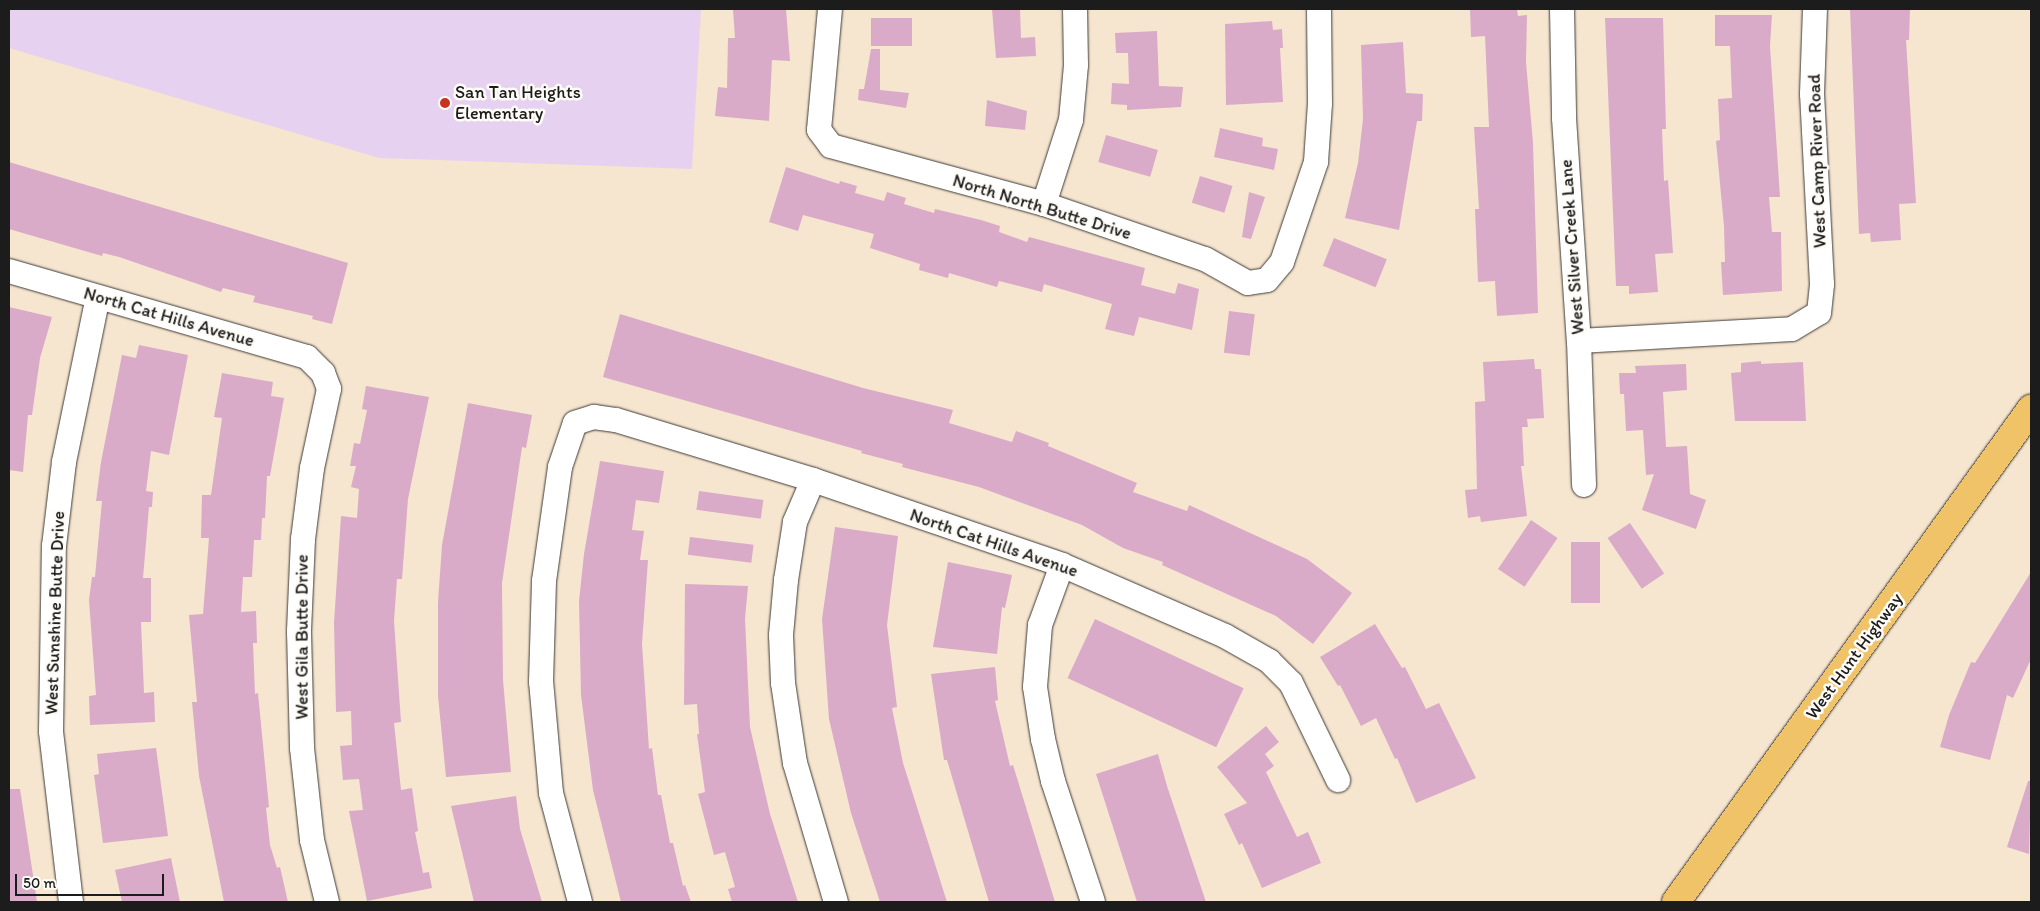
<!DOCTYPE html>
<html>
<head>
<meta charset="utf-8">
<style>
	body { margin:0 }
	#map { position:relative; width:2040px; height:911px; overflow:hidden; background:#f6e5cf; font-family:Itim,sans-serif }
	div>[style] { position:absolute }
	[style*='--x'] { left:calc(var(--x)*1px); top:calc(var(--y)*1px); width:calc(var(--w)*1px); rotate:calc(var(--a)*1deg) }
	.built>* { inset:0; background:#e6d2f0 }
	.building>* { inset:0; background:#d9abc9; transform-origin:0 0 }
	.roads { filter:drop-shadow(0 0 1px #3d3a37) drop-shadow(0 0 1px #3d3a37) }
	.minor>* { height:24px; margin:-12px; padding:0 12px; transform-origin:12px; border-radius:12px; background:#fff }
	.primary>* { height:28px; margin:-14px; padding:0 14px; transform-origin:14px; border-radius:14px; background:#f1c369 }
	.dots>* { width:14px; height:14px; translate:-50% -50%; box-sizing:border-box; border:2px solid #fdfcf7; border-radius:50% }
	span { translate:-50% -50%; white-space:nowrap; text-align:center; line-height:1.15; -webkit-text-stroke:5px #fdfcf7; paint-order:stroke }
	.poi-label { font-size:18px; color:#1c1c1c }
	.left { translate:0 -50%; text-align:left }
	.street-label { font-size:18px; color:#1c1c1c }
	.frame { position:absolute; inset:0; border:10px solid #1c1c1c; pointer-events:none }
	.scale { position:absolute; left:15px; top:874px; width:149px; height:22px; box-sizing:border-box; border:2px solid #1c1c1c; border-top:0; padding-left:6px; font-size:15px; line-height:18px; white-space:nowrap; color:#1c1c1c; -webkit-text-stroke:4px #fdfcf7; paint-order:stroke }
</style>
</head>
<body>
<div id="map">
	<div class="built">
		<i style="clip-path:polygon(9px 9px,701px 9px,692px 169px,379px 158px,9px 48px)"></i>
	</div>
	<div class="building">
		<i style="clip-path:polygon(733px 9px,786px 9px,790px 61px,772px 60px,769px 121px,715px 116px,718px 87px,727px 88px,728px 38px,735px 38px)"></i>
		<i style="clip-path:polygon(992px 9px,1020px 9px,1021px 38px,1035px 37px,1036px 56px,996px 58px)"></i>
		<i style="clip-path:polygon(1470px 9px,1517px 9px,1518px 16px,1527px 15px,1526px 62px,1533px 143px,1538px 313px,1497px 316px,1495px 281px,1478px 282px,1475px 209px,1479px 209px,1474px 127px,1489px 127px,1485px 36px,1471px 37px)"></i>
		<i style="clip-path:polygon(1850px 9px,1910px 10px,1909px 40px,1906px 40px,1916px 203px,1899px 204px,1901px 240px,1871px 242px,1870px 233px,1859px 234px)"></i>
		<i style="clip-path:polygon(1715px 15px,1772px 15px,1770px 46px,1780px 197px,1769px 197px,1772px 232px,1781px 232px,1782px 291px,1723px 295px,1721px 262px,1725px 262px,1724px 226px,1716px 141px,1720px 140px,1718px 99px,1732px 98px,1730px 46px,1715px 46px)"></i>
		<i style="left:871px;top:18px;width:41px;height:28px"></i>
		<i style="clip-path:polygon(1605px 18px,1663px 18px,1666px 129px,1662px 129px,1664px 181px,1668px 180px,1673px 253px,1655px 254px,1658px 292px,1629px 294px,1629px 286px,1616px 286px)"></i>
		<i style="clip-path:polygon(1272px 21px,1273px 30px,1282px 29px,1283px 48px,1280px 48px,1283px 102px,1226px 105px,1225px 24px)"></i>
		<i style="clip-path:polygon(1157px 31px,1159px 86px,1183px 87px,1181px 107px,1127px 110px,1127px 105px,1111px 104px,1112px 83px,1129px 84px,1128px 53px,1116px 53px,1115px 33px)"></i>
		<i style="clip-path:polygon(1403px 42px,1406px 93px,1423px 94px,1422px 121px,1417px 121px,1399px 230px,1345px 218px,1358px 163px,1363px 119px,1361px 45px)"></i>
		<i style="clip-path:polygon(871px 49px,880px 49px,880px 90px,909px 93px,906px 108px,858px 100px,859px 89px,864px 89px)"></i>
		<i style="clip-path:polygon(987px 100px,1027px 111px,1025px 130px,985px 126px)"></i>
		<i style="clip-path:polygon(1220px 128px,1263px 138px,1262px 146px,1278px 149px,1274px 170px,1214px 157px)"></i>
		<i style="left:1106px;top:135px;width:54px;height:28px;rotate:16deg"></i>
		<i style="clip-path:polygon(9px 162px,348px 263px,332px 324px,312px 319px,313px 316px,253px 302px,255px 296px,223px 288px,221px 292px,119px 257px,103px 253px,102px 256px,9px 229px)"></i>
		<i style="clip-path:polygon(786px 167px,839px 184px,840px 181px,857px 186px,855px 193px,884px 201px,887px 192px,906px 198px,904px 204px,934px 213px,935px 209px,981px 220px,1000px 226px,999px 232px,1027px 242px,1029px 237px,1145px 268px,1141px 285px,1175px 294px,1178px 283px,1199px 289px,1192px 330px,1139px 317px,1134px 336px,1105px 329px,1112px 304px,1044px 284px,1042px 292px,999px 281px,997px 287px,949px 273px,948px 278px,919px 270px,920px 264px,870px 248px,874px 234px,803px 215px,798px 231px,769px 222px)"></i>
		<i style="left:1200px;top:176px;width:34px;height:28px;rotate:17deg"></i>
		<i style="clip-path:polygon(1249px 192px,1265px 197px,1251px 239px,1242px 237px)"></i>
		<i style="left:1334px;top:238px;width:57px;height:30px;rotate:22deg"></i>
		<i style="clip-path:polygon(9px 307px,52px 317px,40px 358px,32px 415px,28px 415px,23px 472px,9px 470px)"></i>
		<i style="left:1229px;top:311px;width:26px;height:42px;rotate:7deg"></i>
		<i style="clip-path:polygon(620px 314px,863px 388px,953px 410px,949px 423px,1012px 442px,1016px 431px,1049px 443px,1048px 446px,1137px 483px,1133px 492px,1187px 511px,1189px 505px,1307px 559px,1352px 593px,1313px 644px,1276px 616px,1162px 565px,1163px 562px,1123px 548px,1082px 525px,979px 487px,902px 467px,903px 464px,861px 453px,862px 451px,603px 377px)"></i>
		<i style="clip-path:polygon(139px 345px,188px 355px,169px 455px,151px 451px,146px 491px,153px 492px,152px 507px,149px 507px,143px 578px,151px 578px,151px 622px,141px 622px,144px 693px,154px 692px,155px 722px,90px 725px,89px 696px,96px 695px,89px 600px,92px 577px,95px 577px,102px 501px,96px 501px,101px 462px,122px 355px,136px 358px)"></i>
		<i style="clip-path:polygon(1534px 359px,1535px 369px,1541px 369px,1544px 418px,1527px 419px,1528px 427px,1522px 427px,1524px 466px,1521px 466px,1527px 516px,1481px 522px,1480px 516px,1468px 518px,1465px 490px,1477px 489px,1475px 402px,1485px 401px,1483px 362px)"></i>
		<i style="clip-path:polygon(1761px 361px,1761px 364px,1803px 362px,1806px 421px,1735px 421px,1731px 373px,1741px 372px,1741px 363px)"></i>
		<i style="clip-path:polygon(1686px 364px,1687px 390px,1663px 392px,1666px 447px,1687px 446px,1690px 494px,1706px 500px,1696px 529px,1642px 510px,1654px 474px,1646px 475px,1643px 430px,1626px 431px,1624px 394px,1620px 394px,1619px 373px,1636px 373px,1635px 366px)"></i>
		<i style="clip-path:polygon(222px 373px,273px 382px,271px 396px,284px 398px,270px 476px,267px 476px,265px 518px,262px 518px,261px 540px,254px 540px,252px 577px,243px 577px,241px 612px,256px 611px,257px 643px,253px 643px,255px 694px,258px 693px,269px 807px,266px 808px,270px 845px,277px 868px,280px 867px,288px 902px,224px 902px,199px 776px,192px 702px,197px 702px,189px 615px,203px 614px,209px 538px,201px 538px,202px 495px,211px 495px,222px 418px,214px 417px)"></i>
		<i style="clip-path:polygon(366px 386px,429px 397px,408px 499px,402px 579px,397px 579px,394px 621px,401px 722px,394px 723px,401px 790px,412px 788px,418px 831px,415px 832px,423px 873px,429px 872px,432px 888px,367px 901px,349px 811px,363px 810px,359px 779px,343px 780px,340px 746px,352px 745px,351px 711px,336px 712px,334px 623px,341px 516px,357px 518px,359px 489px,351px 487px,356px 466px,350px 466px,354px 443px,360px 444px,367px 410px,362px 409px)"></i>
		<i style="clip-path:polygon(468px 403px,532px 415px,526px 448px,522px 447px,502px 583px,503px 680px,511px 772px,446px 777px,438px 696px,438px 602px,442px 545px)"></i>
		<i style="clip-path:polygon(600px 461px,664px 471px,659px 503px,636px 500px,632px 530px,644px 531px,640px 560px,648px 560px,642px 644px,649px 749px,652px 748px,658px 795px,661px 795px,670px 843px,673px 843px,683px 886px,685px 885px,691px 902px,621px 902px,593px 790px,581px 695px,579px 601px,584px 554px)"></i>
		<i style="left:699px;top:491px;width:65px;height:19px;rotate:8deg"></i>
		<i style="left:1531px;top:520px;width:32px;height:59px;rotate:34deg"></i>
		<i style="left:1630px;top:523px;width:61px;height:27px;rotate:56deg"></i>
		<i style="clip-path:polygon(835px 527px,898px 536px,887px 625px,897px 707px,892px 708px,903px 763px,947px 902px,880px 902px,851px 813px,829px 719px,822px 619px)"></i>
		<i style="left:690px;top:537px;width:64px;height:18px;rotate:7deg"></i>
		<i style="left:1571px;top:542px;width:29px;height:61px"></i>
		<i style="clip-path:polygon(948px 562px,1012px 575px,1005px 608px,1002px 607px,997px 654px,933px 647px)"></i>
		<i style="clip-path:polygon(2031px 572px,2031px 659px,2013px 698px,2007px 695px,1990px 760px,1940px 747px,1949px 715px,1971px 662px,1975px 663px)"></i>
		<i style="clip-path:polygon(685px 584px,748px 586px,745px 619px,750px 727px,770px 814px,798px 902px,732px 902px,728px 889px,735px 887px,725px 852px,714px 855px,698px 794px,705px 792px,697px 734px,699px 734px,697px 704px,684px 705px)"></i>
		<i style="left:1095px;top:619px;width:164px;height:65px;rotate:25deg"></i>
		<i style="clip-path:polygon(1375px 624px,1402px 668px,1405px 667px,1426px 709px,1439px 703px,1476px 778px,1416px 803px,1397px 758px,1395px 759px,1376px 718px,1361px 726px,1340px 685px,1338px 686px,1320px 657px)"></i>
		<i style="clip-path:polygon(995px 667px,998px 700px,995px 701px,1010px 766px,1013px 765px,1055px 902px,989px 902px,947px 760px,944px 760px,931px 674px)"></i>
		<i style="clip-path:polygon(1266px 726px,1279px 742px,1265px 754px,1274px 766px,1266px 772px,1297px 837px,1308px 832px,1321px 863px,1262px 888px,1242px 843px,1239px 845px,1224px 814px,1247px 803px,1217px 767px)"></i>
		<i style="clip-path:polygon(156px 748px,168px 836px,103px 843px,94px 775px,99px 774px,97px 754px)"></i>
		<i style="clip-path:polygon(1158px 754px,1167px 786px,1206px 902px,1137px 902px,1096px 774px)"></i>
		<i style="clip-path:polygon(2028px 781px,2031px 781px,2029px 854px,2007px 847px)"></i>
		<i style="clip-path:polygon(9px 789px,20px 789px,37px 902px,9px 902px)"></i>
		<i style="clip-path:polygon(516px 796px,520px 829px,542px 902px,474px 902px,451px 806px)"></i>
		<i style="clip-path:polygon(171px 858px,180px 902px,122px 902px,115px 870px)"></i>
	</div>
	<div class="roads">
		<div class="minor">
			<i style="--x:830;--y:9;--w:121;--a:95.2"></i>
			<i style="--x:819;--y:130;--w:20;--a:53"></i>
			<i style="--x:831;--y:146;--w:221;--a:15.2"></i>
			<i style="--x:1044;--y:204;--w:170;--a:18.9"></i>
			<i style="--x:1205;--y:259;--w:49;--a:29.2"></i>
			<i style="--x:1248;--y:283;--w:19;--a:-9"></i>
			<i style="--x:1267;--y:280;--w:23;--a:-50"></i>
			<i style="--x:1282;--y:262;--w:106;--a:-71.2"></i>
			<i style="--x:1316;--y:162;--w:58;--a:-86.1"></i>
			<i style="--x:1320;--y:104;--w:95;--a:-90.6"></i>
			<i style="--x:1562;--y:9;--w:109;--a:88.9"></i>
			<i style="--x:1564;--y:118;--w:224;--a:86.2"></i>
			<i style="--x:1579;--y:341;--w:144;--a:88"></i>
			<i style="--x:1044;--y:204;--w:88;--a:-72.2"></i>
			<i style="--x:1071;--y:120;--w:55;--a:-84.8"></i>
			<i style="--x:1076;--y:65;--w:56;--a:-91"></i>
			<i style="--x:9;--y:271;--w:310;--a:16.1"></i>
			<i style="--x:307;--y:357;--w:23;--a:45"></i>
			<i style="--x:323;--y:373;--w:17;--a:69"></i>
			<i style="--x:329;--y:389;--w:81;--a:102.1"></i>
			<i style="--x:312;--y:468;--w:72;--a:97.2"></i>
			<i style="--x:303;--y:539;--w:93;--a:92.5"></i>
			<i style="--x:299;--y:632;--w:116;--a:88.5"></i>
			<i style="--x:302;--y:748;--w:93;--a:83.8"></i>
			<i style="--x:312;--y:840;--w:64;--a:76.4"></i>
			<i style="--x:1579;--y:341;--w:213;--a:-3.2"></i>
			<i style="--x:1792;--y:329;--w:31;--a:-31"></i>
			<i style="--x:1819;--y:313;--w:29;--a:-84"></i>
			<i style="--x:1822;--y:284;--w:190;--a:-93"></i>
			<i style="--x:1812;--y:94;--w:85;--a:-88"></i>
			<i style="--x:813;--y:480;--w:46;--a:113.2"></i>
			<i style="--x:795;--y:522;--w:59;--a:98.8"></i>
			<i style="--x:786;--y:580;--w:55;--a:95.2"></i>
			<i style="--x:781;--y:635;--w:48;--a:87.6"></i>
			<i style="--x:783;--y:683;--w:81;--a:81.5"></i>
			<i style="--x:795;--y:763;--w:145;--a:73.6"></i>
			<i style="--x:1062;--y:565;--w:64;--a:110.1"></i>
			<i style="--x:1040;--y:625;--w:62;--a:94.6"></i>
			<i style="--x:1035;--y:687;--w:53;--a:81.3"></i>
			<i style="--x:1043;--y:739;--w:43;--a:76.6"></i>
			<i style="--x:1053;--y:781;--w:127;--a:71.7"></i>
			<i style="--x:71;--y:902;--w:172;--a:-96.7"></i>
			<i style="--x:51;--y:731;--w:185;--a:-89.1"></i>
			<i style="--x:54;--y:546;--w:85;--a:-83.2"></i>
			<i style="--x:64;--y:462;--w:168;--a:-78.4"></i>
			<i style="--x:580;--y:902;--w:113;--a:-104.9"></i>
			<i style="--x:551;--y:793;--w:111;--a:-95.1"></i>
			<i style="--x:541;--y:682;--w:101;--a:-88.3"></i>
			<i style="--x:544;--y:581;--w:115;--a:-82"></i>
			<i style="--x:560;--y:467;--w:46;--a:-71.2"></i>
			<i style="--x:575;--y:423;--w:20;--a:-18"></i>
			<i style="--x:594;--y:417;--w:22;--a:8"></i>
			<i style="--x:616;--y:420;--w:206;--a:16.9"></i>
			<i style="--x:813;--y:480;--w:263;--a:18.8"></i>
			<i style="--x:1062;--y:565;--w:178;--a:23.5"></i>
			<i style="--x:1225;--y:636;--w:51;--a:29.6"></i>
			<i style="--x:1269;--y:661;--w:31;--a:45"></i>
			<i style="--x:1291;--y:683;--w:108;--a:64.1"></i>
		</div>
		<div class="primary">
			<i style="--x:1676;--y:902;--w:608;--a:-54.24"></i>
		</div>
	</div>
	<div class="dots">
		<i style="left:445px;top:103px;background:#c8321e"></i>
	</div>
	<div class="poi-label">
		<span class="left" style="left:455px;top:103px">San Tan Heights<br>Elementary</span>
	</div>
	<div class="street-label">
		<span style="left:1817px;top:161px;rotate:-92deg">West Camp River Road</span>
		<span style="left:1042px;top:207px;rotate:17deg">North North Butte Drive</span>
		<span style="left:1572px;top:247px;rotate:-94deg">West Silver Creek Lane</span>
		<span style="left:169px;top:317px;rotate:16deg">North Cat Hills Avenue</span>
		<span style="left:994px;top:543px;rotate:19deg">North Cat Hills Avenue</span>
		<span style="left:55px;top:613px;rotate:-88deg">West Sunshine Butte Drive</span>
		<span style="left:302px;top:637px;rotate:-90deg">West Gila Butte Drive</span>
		<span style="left:1854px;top:656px;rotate:-54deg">West Hunt Highway</span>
	</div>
	<div class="frame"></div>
	<div class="scale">50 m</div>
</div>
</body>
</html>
